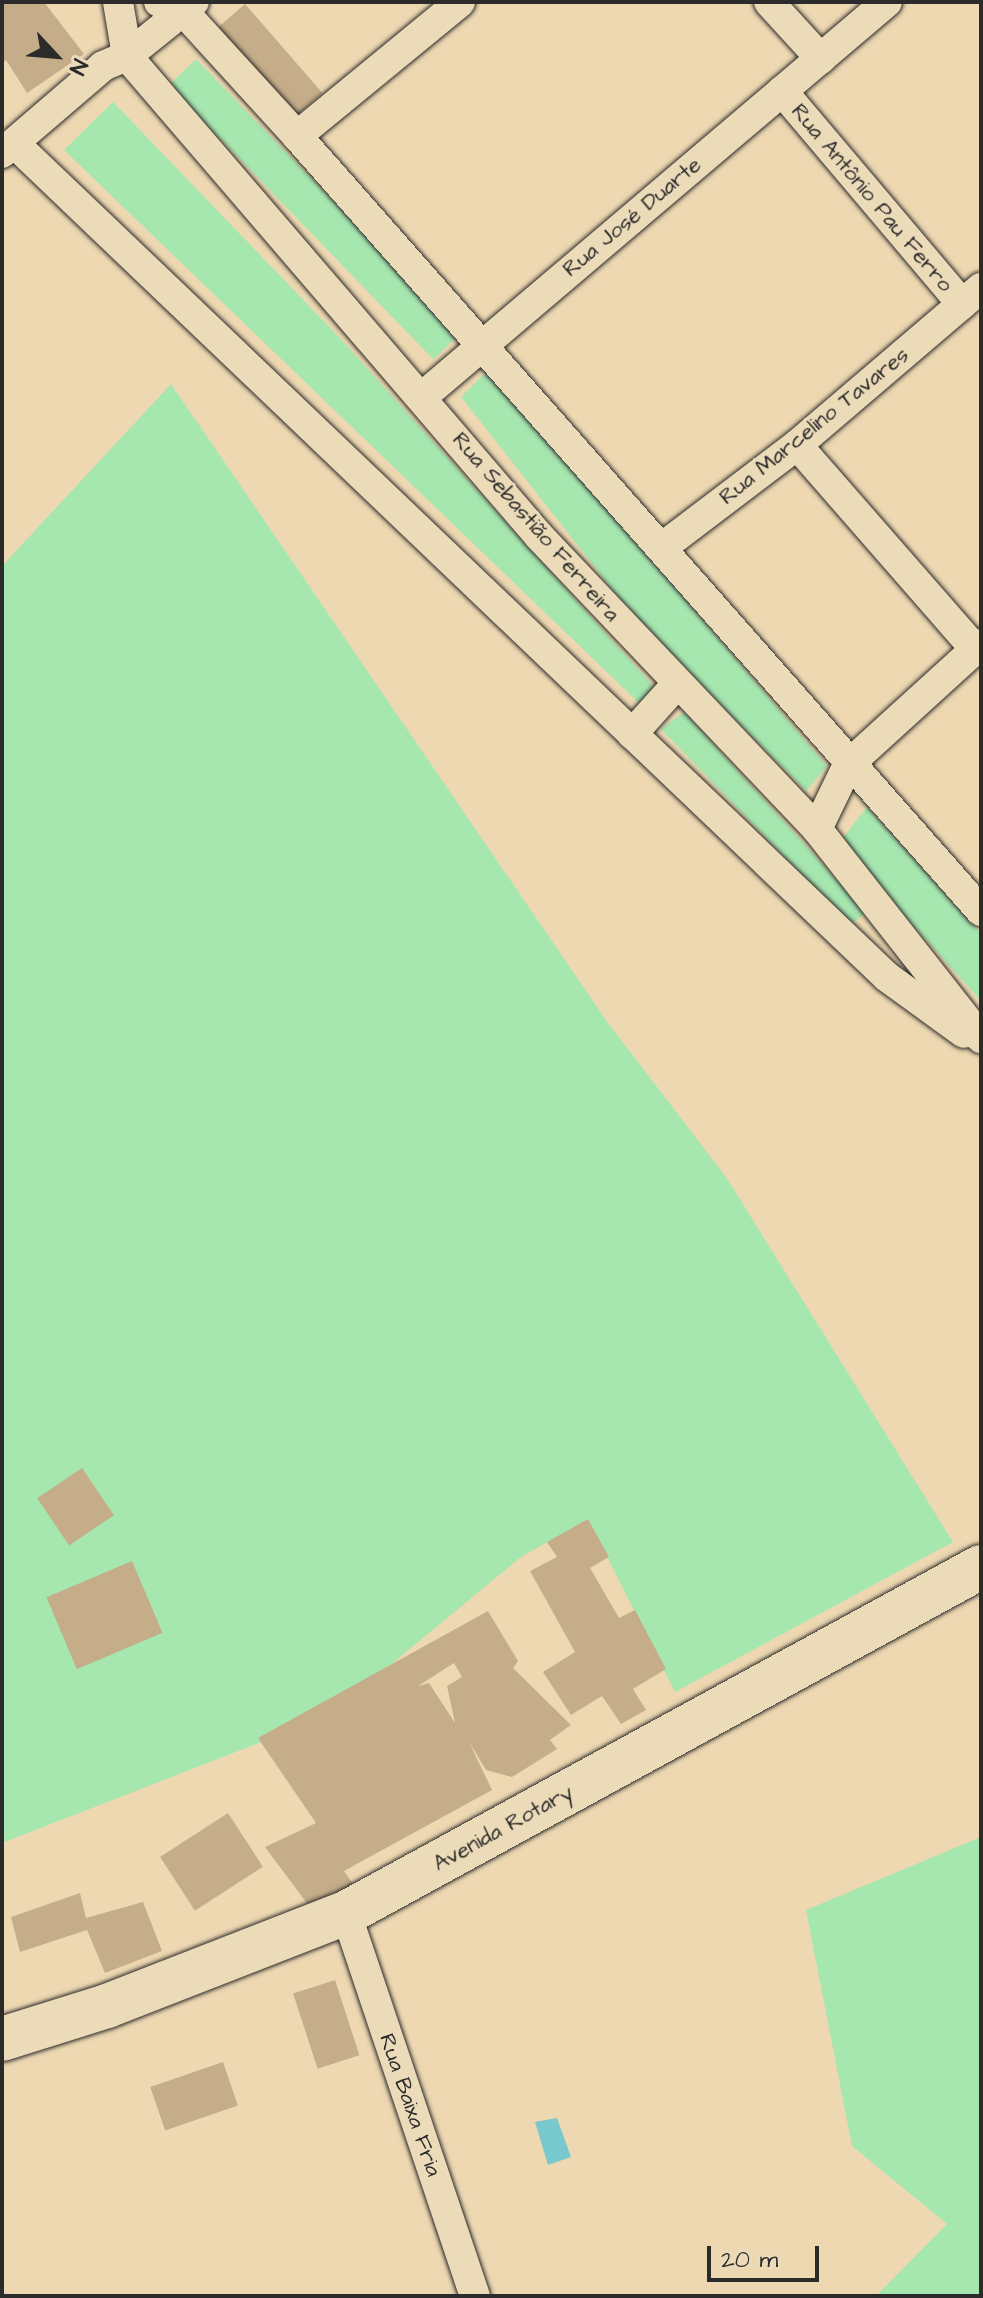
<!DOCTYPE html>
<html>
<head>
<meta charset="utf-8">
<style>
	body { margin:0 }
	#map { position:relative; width:983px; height:2298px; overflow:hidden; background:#eed8b2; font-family:"Architects Daughter",sans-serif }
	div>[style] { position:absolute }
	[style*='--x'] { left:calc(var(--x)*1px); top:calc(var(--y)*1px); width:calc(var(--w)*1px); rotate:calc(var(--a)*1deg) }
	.green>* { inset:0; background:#a6e6af; transform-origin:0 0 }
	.water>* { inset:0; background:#78c9ce }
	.building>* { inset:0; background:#c6ad89; transform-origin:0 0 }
	.roads { filter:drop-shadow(0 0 2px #2b2b2b) drop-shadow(0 0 2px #2b2b2b) }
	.minor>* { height:30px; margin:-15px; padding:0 15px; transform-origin:15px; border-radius:15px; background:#ecdbb8 }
	.secondary>* { height:44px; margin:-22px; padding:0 22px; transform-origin:22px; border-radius:22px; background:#ecdbb8 }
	span { translate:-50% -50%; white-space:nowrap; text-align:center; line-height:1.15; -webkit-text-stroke:6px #ecdbb8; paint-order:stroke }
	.street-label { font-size:22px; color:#2b2b2b }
	.frame { position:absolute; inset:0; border:4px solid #2b2b2b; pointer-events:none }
	.north { position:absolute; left:16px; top:16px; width:80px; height:80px; -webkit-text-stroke:6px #ecdbb8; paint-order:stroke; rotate:116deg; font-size:22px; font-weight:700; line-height:32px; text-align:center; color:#2b2b2b }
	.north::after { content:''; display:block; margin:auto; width:28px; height:36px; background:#2b2b2b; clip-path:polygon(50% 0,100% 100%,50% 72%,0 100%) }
	.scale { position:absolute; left:707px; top:2246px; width:112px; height:36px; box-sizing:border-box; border:4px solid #2b2b2b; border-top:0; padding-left:10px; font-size:24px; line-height:28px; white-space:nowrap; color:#2b2b2b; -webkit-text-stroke:6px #ecdbb8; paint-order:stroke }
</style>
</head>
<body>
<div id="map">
	<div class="green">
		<i style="left:196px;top:59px;width:381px;height:38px;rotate:46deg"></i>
		<i style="clip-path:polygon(113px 102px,339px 337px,655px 688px,639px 703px,64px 150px)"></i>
		<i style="clip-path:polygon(489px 369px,827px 766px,806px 791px,634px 617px,461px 397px)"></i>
		<i style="clip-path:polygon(171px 384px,608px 1023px,726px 1177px,953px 1542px,675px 1692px,588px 1519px,521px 1557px,377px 1676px,264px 1741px,2px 1843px,2px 566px)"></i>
		<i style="clip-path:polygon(684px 712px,798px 837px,866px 913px,850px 925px,661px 729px)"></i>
		<i style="clip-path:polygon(867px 807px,981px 934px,981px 1001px,839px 843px)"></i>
		<i style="clip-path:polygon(981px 1837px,981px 2296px,876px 2296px,947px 2224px,852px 2146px,806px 1910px)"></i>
	</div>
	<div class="water">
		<i style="clip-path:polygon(557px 2118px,571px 2157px,548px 2165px,535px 2122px)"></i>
	</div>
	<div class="building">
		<i style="clip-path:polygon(2px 2px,44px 2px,84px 54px,27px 93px,6px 60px,2px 63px)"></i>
		<i style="left:245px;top:4px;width:118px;height:40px;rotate:49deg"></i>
		<i style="left:82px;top:1468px;width:57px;height:54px;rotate:56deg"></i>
		<i style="clip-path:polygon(588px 1519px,609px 1557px,590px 1568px,619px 1618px,635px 1610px,666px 1669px,633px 1689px,646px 1710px,621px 1724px,602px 1696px,571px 1715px,543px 1672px,575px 1652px,530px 1571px,557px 1557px,547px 1542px)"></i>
		<i style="left:132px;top:1561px;width:78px;height:93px;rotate:67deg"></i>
		<i style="clip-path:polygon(evenodd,488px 1611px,518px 1661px,513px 1668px,571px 1725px,550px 1740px,557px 1749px,512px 1777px,486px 1770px,469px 1742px,492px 1790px,344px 1871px,355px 1887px,312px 1910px,265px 1847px,316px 1823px,258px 1738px,488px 1611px,454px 1663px,462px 1677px,447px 1686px,455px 1723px,429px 1683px,418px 1686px,454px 1663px)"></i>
		<i style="left:228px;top:1813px;width:64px;height:81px;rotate:57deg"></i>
		<i style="clip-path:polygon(80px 1893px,86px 1918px,143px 1902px,162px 1951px,105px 1973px,87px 1930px,20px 1952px,11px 1917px)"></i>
		<i style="left:335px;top:1980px;width:79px;height:44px;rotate:72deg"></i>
		<i style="left:223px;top:2062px;width:46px;height:77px;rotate:71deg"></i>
	</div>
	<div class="roads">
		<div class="minor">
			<i style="--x:118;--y:2;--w:55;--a:80.5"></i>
			<i style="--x:127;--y:56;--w:633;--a:49.36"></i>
			<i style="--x:539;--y:536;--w:404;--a:46.5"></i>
			<i style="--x:817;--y:829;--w:266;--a:51.9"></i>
			<i style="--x:159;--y:2;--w:26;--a:21"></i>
			<i style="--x:183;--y:11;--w:169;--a:47.6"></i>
			<i style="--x:297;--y:136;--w:1034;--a:48.57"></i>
			<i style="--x:769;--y:2;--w:77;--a:47.6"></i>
			<i style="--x:782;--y:91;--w:279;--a:49.8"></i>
			<i style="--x:297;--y:136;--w:211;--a:-39.4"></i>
			<i style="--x:14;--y:143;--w:1207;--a:43.69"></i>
			<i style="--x:887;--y:977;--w:95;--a:36"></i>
			<i style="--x:2;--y:153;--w:133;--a:-40.7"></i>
			<i style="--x:103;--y:66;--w:26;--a:-23"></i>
			<i style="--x:127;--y:56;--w:86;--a:-38.9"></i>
			<i style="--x:422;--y:397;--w:610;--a:-40.35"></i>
			<i style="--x:797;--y:445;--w:271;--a:48.9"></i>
			<i style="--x:664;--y:546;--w:167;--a:-37.2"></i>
			<i style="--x:797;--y:445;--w:242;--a:-40.5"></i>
			<i style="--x:632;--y:734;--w:67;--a:-48"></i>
			<i style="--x:817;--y:829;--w:71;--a:-64.2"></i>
			<i style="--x:848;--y:765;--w:180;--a:-42.3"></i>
			<i style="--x:346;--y:1913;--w:404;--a:71.4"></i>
		</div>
		<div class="secondary">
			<i style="--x:2;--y:2039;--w:110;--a:-17.4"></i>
			<i style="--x:107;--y:2006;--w:256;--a:-21.3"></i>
			<i style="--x:346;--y:1913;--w:723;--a:-28.59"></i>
		</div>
	</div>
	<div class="street-label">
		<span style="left:872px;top:198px;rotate:50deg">Rua Antônio Pau Ferro</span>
		<span style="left:632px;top:217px;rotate:-40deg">Rua José Duarte</span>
		<span style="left:814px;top:426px;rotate:-39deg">Rua Marcelino Tavares</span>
		<span style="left:536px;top:527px;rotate:49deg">Rua Sebastião Ferreira</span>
		<span style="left:503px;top:1828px;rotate:-29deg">Avenida Rotary</span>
		<span style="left:410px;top:2105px;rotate:71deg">Rua Baixa Fria</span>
	</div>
	<div class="frame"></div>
	<div class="north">N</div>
	<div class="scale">20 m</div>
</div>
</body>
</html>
